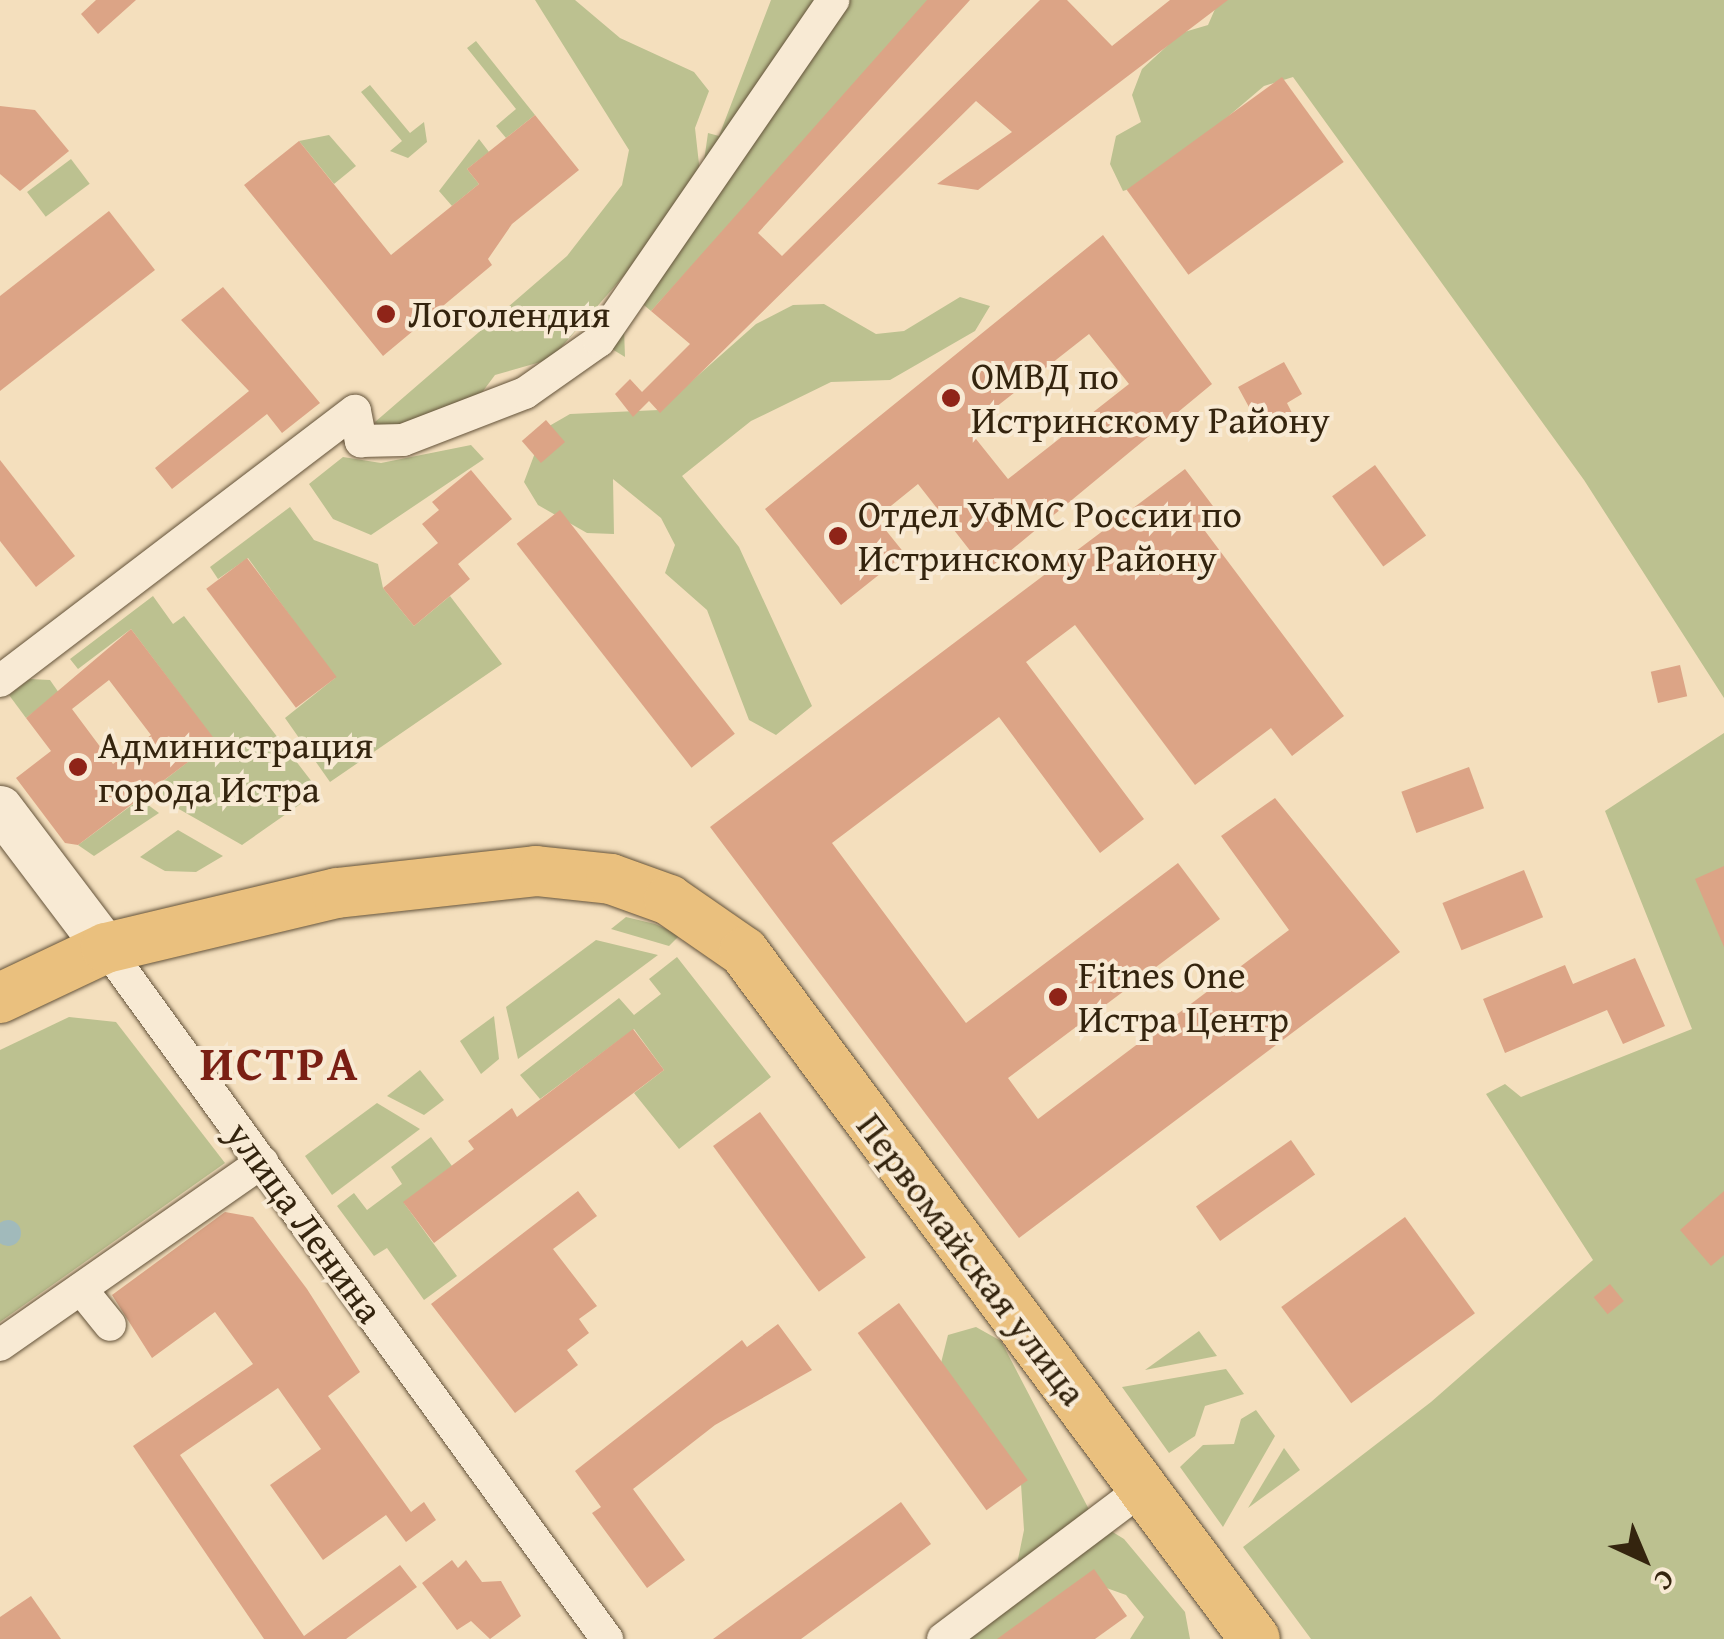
<!DOCTYPE html>
<html>
<head>
<meta charset="utf-8">
<style>
	body { margin:0 }
	#map { position:relative; width:1724px; height:1639px; overflow:hidden; background:#f4dfbd; font-family:"Gentium Book Plus",serif }
	div>[style] { position:absolute }
	[style*='--x'] { left:calc(var(--x)*1px); top:calc(var(--y)*1px); width:calc(var(--w)*1px); rotate:calc(var(--a)*1deg) }
	.green>* { inset:0; background:#bcc190; transform-origin:0 0 }
	.water>* { inset:0; background:#a1babb }
	.round { border-radius:50% }
	.building>* { inset:0; background:#dca486; transform-origin:0 0 }
	.roads { filter:drop-shadow(0 0 2px #64533a) drop-shadow(0 0 2px #64533a) }
	.street>* { height:32px; margin:-16px; padding:0 16px; transform-origin:16px; border-radius:16px; background:#f8ead4 }
	.secondary>* { height:45px; margin:-22.5px; padding:0 22.5px; transform-origin:22.5px; border-radius:22.5px; background:#f8ead4 }
	.primary>* { height:50px; margin:-25px; padding:0 25px; transform-origin:25px; border-radius:25px; background:#eac07e }
	.dots>* { width:28px; height:28px; translate:-50% -50%; box-sizing:border-box; border:5px solid #f8ead4; border-radius:50% }
	span { translate:-50% -50%; white-space:nowrap; text-align:center; line-height:1.15; -webkit-text-stroke:8px #f8ead4; paint-order:stroke }
	.poi-label { font-size:38px; color:#34240e }
	.left { translate:0 -50%; text-align:left }
	.street-label { font-size:38px; color:#34240e }
	.district-label { font-size:48px; color:#7a1f14; font-weight:700; letter-spacing:2.5px }
	.north { position:absolute; left:1594px; top:1509px; width:100px; height:100px; -webkit-text-stroke:8px #f8ead4; paint-order:stroke; rotate:136deg; font-size:28px; font-weight:700; line-height:40px; text-align:center; color:#34240e }
	.north::after { content:''; display:block; margin:auto; width:35px; height:45px; background:#34240e; clip-path:polygon(50% 0,100% 100%,50% 72%,0 100%) }
</style>
</head>
<body>
<div id="map">
	<div class="green">
		<i style="clip-path:polygon(535px 0,575px 0,620px 38px,694px 72px,709px 91px,695px 128px,701px 182px,708px 133px,719px 136px,771px 0,934px 0,651px 311px,638px 300px,624px 329px,625px 357px,599px 341px,693px 197px,551px 359px,495px 375px,460px 422px,391px 439px,375px 422px,567px 256px,622px 185px,629px 150px)"></i>
		<i style="clip-path:polygon(1219px 0,1724px 0,1724px 698px,1584px 480px,1293px 77px,1264px 86px,1151px 182px,1123px 191px,1110px 164px,1116px 136px,1141px 122px,1132px 95px,1142px 69px,1181px 33px,1208px 25px)"></i>
		<i style="clip-path:polygon(476px 41px,535px 115px,506px 138px,496px 126px,516px 109px,467px 48px)"></i>
		<i style="clip-path:polygon(370px 85px,410px 133px,424px 122px,427px 142px,408px 158px,390px 151px,402px 141px,361px 92px)"></i>
		<i style="clip-path:polygon(329px 135px,356px 166px,334px 184px,299px 141px)"></i>
		<i style="clip-path:polygon(479px 139px,489px 152px,467px 169px,479px 184px,452px 206px,439px 191px)"></i>
		<i style="left:71px;top:159px;width:31px;height:55px;rotate:53deg"></i>
		<i style="clip-path:polygon(960px 297px,990px 306px,975px 331px,890px 380px,831px 382px,751px 421px,682px 476px,739px 547px,812px 706px,776px 735px,749px 720px,707px 610px,665px 573px,675px 545px,661px 518px,613px 479px,614px 534px,587px 533px,538px 505px,524px 482px,544px 429px,570px 414px,659px 410px,756px 324px,793px 305px,824px 304px,876px 334px,904px 331px)"></i>
		<i style="clip-path:polygon(471px 445px,484px 459px,371px 535px,333px 519px,309px 484px,343px 457px,381px 463px)"></i>
		<i style="clip-path:polygon(290px 507px,314px 540px,378px 564px,383px 588px,414px 626px,450px 596px,502px 664px,330px 782px,285px 718px,335px 678px,248px 558px,218px 579px,210px 567px)"></i>
		<i style="clip-path:polygon(153px 596px,173px 624px,184px 616px,319px 791px,242px 845px,149px 792px,215px 741px,131px 629px,78px 669px,70px 659px)"></i>
		<i style="clip-path:polygon(30px 679px,50px 680px,59px 693px,26px 718px,9px 695px)"></i>
		<i style="clip-path:polygon(1724px 733px,1724px 1639px,1311px 1639px,1243px 1547px,1431px 1402px,1593px 1260px,1486px 1094px,1505px 1084px,1521px 1097px,1692px 1029px,1605px 811px)"></i>
		<i style="clip-path:polygon(140px 799px,159px 813px,94px 856px,78px 845px)"></i>
		<i style="clip-path:polygon(178px 830px,223px 856px,196px 872px,165px 871px,140px 857px)"></i>
		<i style="clip-path:polygon(626px 917px,655px 924px,680px 935px,669px 946px,611px 929px)"></i>
		<i style="clip-path:polygon(596px 940px,658px 955px,518px 1059px,506px 1007px)"></i>
		<i style="clip-path:polygon(677px 957px,771px 1077px,679px 1149px,634px 1093px,664px 1070px,634px 1029px,540px 1099px,520px 1075px,619px 998px,634px 1015px,661px 994px,649px 979px)"></i>
		<i style="clip-path:polygon(494px 1016px,499px 1059px,481px 1074px,460px 1041px)"></i>
		<i style="clip-path:polygon(69px 1017px,116px 1022px,225px 1163px,0 1322px,0 1050px)"></i>
		<i style="clip-path:polygon(420px 1070px,444px 1100px,424px 1115px,387px 1096px)"></i>
		<i style="clip-path:polygon(377px 1103px,420px 1129px,332px 1195px,305px 1156px)"></i>
		<i style="clip-path:polygon(431px 1137px,452px 1166px,404px 1203px,457px 1276px,424px 1300px,387px 1248px,374px 1256px,337px 1206px,354px 1193px,367px 1210px,402px 1184px,391px 1167px)"></i>
		<i style="clip-path:polygon(976px 1327px,1001px 1341px,1095px 1521px,1124px 1539px,1185px 1612px,1190px 1639px,1130px 1639px,1144px 1617px,1126px 1595px,1087px 1581px,1009px 1639px,933px 1639px,1017px 1564px,1024px 1530px,1021px 1484px,941px 1363px,948px 1335px)"></i>
		<i style="clip-path:polygon(1199px 1331px,1217px 1356px,1145px 1370px)"></i>
		<i style="clip-path:polygon(1226px 1369px,1244px 1394px,1205px 1406px,1195px 1436px,1169px 1453px,1122px 1387px)"></i>
		<i style="clip-path:polygon(1256px 1410px,1275px 1436px,1223px 1527px,1180px 1467px,1203px 1445px,1234px 1444px,1241px 1419px)"></i>
		<i style="clip-path:polygon(1284px 1448px,1300px 1470px,1248px 1508px)"></i>
	</div>
	<div class="water">
		<i class="round" style="left:-5px;top:1220px;width:26px;height:26px"></i>
	</div>
	<div class="building">
		<i style="clip-path:polygon(96px 0,136px 0,98px 34px,81px 14px)"></i>
		<i style="clip-path:polygon(927px 0,970px 0,758px 233px,782px 256px,1040px 0,1067px 0,1112px 46px,1170px 0,1228px 0,978px 190px,937px 184px,1012px 132px,976px 101px,660px 413px,649px 401px,633px 417px,615px 394px,630px 379px,642px 392px,690px 344px,651px 311px)"></i>
		<i style="left:1282px;top:77px;width:105px;height:192px;rotate:54deg"></i>
		<i style="clip-path:polygon(0 106px,35px 110px,69px 151px,20px 191px,0 174px)"></i>
		<i style="clip-path:polygon(535px 115px,579px 170px,512px 224px,488px 259px,492px 265px,383px 356px,244px 185px,299px 141px,391px 255px,479px 184px,467px 169px)"></i>
		<i style="clip-path:polygon(109px 211px,155px 270px,0 391px,0 296px)"></i>
		<i style="clip-path:polygon(evenodd,1103px 235px,1212px 384px,986px 571px,918px 484px,876px 518px,905px 554px,841px 605px,765px 509px,1103px 235px,1089px 334px,1129px 384px,1008px 479px,968px 429px,1089px 334px)"></i>
		<i style="clip-path:polygon(223px 287px,320px 403px,282px 433px,267px 414px,172px 489px,155px 468px,249px 391px,181px 320px)"></i>
		<i style="clip-path:polygon(1284px 362px,1302px 394px,1287px 403px,1292px 413px,1272px 424px,1267px 414px,1256px 420px,1238px 387px)"></i>
		<i style="left:546px;top:420px;width:29px;height:32px;rotate:49deg"></i>
		<i style="clip-path:polygon(0 460px,75px 556px,36px 587px,0 541px)"></i>
		<i style="left:1375px;top:465px;width:87px;height:53px;rotate:54deg"></i>
		<i style="clip-path:polygon(1185px 469px,1219px 514px,1202px 527px,1344px 716px,1292px 756px,1271px 728px,1195px 785px,1075px 625px,1026px 662px,1144px 819px,1100px 853px,999px 717px,832px 843px,966px 1023px,1178px 863px,1220px 919px,1008px 1078px,1038px 1119px,1289px 930px,1221px 836px,1275px 798px,1400px 952px,1019px 1238px,710px 827px)"></i>
		<i style="clip-path:polygon(471px 470px,512px 519px,458px 564px,470px 579px,414px 626px,383px 588px,438px 543px,422px 524px,439px 510px,432px 502px)"></i>
		<i style="left:560px;top:510px;width:284px;height:55px;rotate:52deg"></i>
		<i style="left:247px;top:558px;width:149px;height:51px;rotate:53deg"></i>
		<i style="clip-path:polygon(evenodd,131px 629px,216px 741px,78px 845px,65px 843px,16px 778px,51px 751px,26px 718px,131px 629px,109px 680px,151px 735px,113px 764px,72px 709px,109px 680px)"></i>
		<i style="left:1680px;top:665px;width:32px;height:30px;rotate:77deg"></i>
		<i style="left:1469px;top:767px;width:44px;height:72px;rotate:70deg"></i>
		<i style="clip-path:polygon(1724px 866px,1724px 947px,1695px 879px)"></i>
		<i style="left:1524px;top:870px;width:51px;height:88px;rotate:68deg"></i>
		<i style="clip-path:polygon(1635px 958px,1665px 1026px,1623px 1044px,1607px 1010px,1505px 1053px,1483px 999px,1565px 965px,1573px 984px)"></i>
		<i style="clip-path:polygon(633px 1029px,664px 1070px,434px 1243px,403px 1202px,474px 1149px,468px 1141px,495px 1121px,512px 1108px,517px 1117px)"></i>
		<i style="left:760px;top:1112px;width:180px;height:58px;rotate:54deg"></i>
		<i style="left:1291px;top:1140px;width:42px;height:116px;rotate:55deg"></i>
		<i style="clip-path:polygon(578px 1191px,597px 1216px,553px 1249px,597px 1306px,579px 1319px,589px 1333px,567px 1350px,578px 1365px,515px 1413px,431px 1304px)"></i>
		<i style="clip-path:polygon(1724px 1191px,1724px 1255px,1711px 1266px,1680px 1230px)"></i>
		<i style="clip-path:polygon(225px 1212px,253px 1217px,307px 1289px,360px 1372px,328px 1396px,411px 1512px,424px 1502px,436px 1520px,406px 1542px,386px 1515px,323px 1560px,270px 1485px,321px 1449px,278px 1388px,180px 1455px,304px 1636px,400px 1565px,417px 1587px,346px 1639px,264px 1639px,133px 1446px,253px 1364px,215px 1312px,152px 1358px,112px 1295px)"></i>
		<i style="left:1405px;top:1217px;width:119px;height:153px;rotate:54deg"></i>
		<i style="left:1610px;top:1284px;width:22px;height:21px;rotate:51deg"></i>
		<i style="left:899px;top:1303px;width:219px;height:51px;rotate:54deg"></i>
		<i style="clip-path:polygon(778px 1324px,812px 1370px,715px 1425px,633px 1489px,685px 1560px,647px 1588px,592px 1513px,601px 1507px,575px 1471px,742px 1340px,747px 1347px)"></i>
		<i style="clip-path:polygon(901px 1502px,931px 1544px,801px 1639px,713px 1639px)"></i>
		<i style="clip-path:polygon(452px 1560px,458px 1568px,466px 1560px,482px 1582px,501px 1581px,521px 1616px,490px 1639px,471px 1621px,457px 1630px,422px 1583px)"></i>
		<i style="clip-path:polygon(1094px 1569px,1127px 1616px,1095px 1639px,997px 1639px)"></i>
		<i style="clip-path:polygon(31px 1596px,61px 1639px,0 1639px,0 1617px)"></i>
	</div>
	<div class="roads">
		<div class="street">
			<i style="--x:0;--y:681;--w:446;--a:-37.3"></i>
			<i style="--x:355;--y:411;--w:31;--a:79"></i>
			<i style="--x:361;--y:441;--w:42;--a:-1.4"></i>
			<i style="--x:403;--y:440;--w:131;--a:-21.1"></i>
			<i style="--x:525;--y:393;--w:90;--a:-35.1"></i>
			<i style="--x:599;--y:341;--w:414;--a:-55.5"></i>
			<i style="--x:106;--y:948;--w:854;--a:54.06"></i>
			<i style="--x:81;--y:1289;--w:46;--a:51.1"></i>
			<i style="--x:0;--y:1345;--w:320;--a:-34.9"></i>
			<i style="--x:943;--y:1639;--w:249;--a:-37"></i>
		</div>
		<div class="secondary">
			<i style="--x:0;--y:808;--w:176;--a:52.9"></i>
		</div>
		<div class="primary">
			<i style="--x:0;--y:998;--w:117;--a:-25.3"></i>
			<i style="--x:106;--y:948;--w:237;--a:-13.4"></i>
			<i style="--x:337;--y:893;--w:200;--a:-6.3"></i>
			<i style="--x:536;--y:871;--w:75;--a:6.1"></i>
			<i style="--x:611;--y:879;--w:62;--a:19.9"></i>
			<i style="--x:669;--y:900;--w:91;--a:34.7"></i>
			<i style="--x:744;--y:952;--w:856;--a:53.36"></i>
		</div>
	</div>
	<div class="dots">
		<i style="left:386px;top:314px;background:#8f2418"></i>
		<i style="left:951px;top:398px;background:#8f2418"></i>
		<i style="left:838px;top:536px;background:#8f2418"></i>
		<i style="left:78px;top:767px;background:#8f2418"></i>
		<i style="left:1058px;top:997px;background:#8f2418"></i>
	</div>
	<div class="poi-label">
		<span class="left" style="left:408px;top:314px">Логолендия</span>
		<span class="left" style="left:971px;top:398px">ОМВД по<br>Истринскому Району</span>
		<span class="left" style="left:858px;top:536px">Отдел УФМС России по<br>Истринскому Району</span>
		<span class="left" style="left:98px;top:767px">Администрация<br>города Истра</span>
		<span class="left" style="left:1078px;top:997px">Fitnes One<br>Истра Центр</span>
	</div>
	<div class="street-label">
		<span style="left:305px;top:1222px;rotate:54deg">улица Ленина</span>
		<span style="left:972px;top:1259px;rotate:53deg">Первомайская улица</span>
	</div>
	<div class="district-label">
		<span style="left:280px;top:1063px">ИСТРА</span>
	</div>
	<div class="north">С</div>
</div>
</body>
</html>
